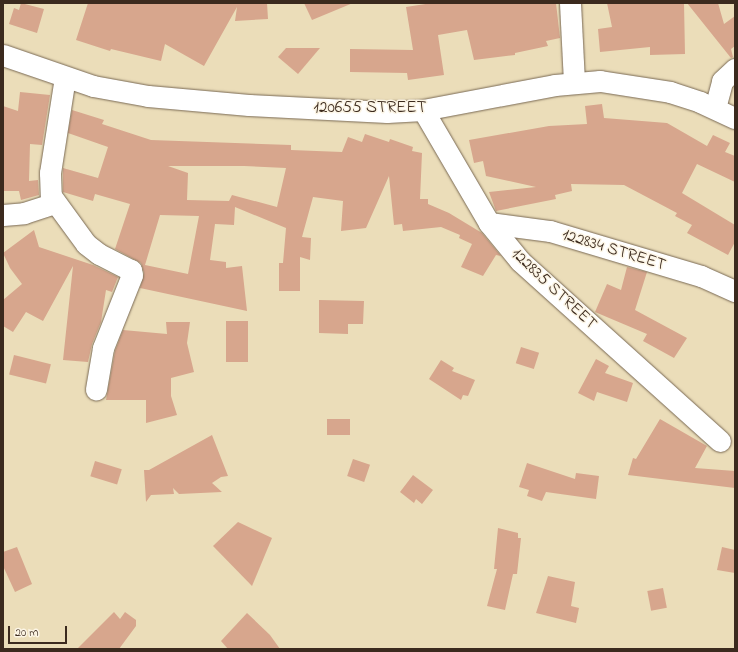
<!DOCTYPE html>
<html>
<head>
<meta charset="utf-8">
<style>
	body { margin:0 }
	#map { position:relative; width:738px; height:652px; overflow:hidden; background:#ebddb9; font-family:"Indie Flower",sans-serif }
	div>[style] { position:absolute }
	[style*='--x'] { left:calc(var(--x)*1px); top:calc(var(--y)*1px); width:calc(var(--w)*1px); rotate:calc(var(--a)*1deg) }
	.building>* { inset:0; background:#d7a68d; transform-origin:0 0 }
	.roads { filter:drop-shadow(0 0 1px #796954) drop-shadow(0 0 1px #796954) }
	.minor>* { height:21px; margin:-10.5px; padding:0 10.5px; transform-origin:10.5px; border-radius:10.5px; background:#fff }
	span { translate:-50% -50%; white-space:nowrap; text-align:center; line-height:1.15; -webkit-text-stroke:3px #fcf5e5; paint-order:stroke }
	.street-label { font-size:17px; color:#3b2a1e }
	.frame { position:absolute; inset:0; border:4px solid #3b2a1e; pointer-events:none }
	.scale { position:absolute; left:8px; top:626px; width:59px; height:18px; box-sizing:border-box; border:2px solid #3b2a1e; border-top:0; padding-left:5px; font-size:12px; line-height:14px; white-space:nowrap; color:#3b2a1e; -webkit-text-stroke:3px #fcf5e5; paint-order:stroke }
</style>
</head>
<body>
<div id="map">
	<div class="building">
		<i style="clip-path:polygon(21px 3px,44px 9px,37px 33px,9px 24px,14px 8px,19px 10px)"></i>
		<i style="clip-path:polygon(88px 3px,267px 3px,268px 19px,235px 21px,237px 7px,204px 66px,165px 44px,161px 61px,111px 49px,110px 51px,76px 40px)"></i>
		<i style="clip-path:polygon(304px 3px,353px 3px,312px 20px)"></i>
		<i style="clip-path:polygon(432px 3px,556px 3px,560px 38px,546px 41px,548px 46px,515px 53px,515px 55px,474px 60px,467px 30px,438px 35px,444px 75px,408px 80px,407px 73px,350px 72px,350px 49px,413px 50px,406px 7px)"></i>
		<i style="clip-path:polygon(607px 3px,684px 3px,685px 54px,650px 55px,650px 47px,600px 52px,598px 29px,612px 27px)"></i>
		<i style="clip-path:polygon(687px 3px,718px 3px,724px 24px,735px 16px,735px 46px,731px 49px,733px 57px,731px 58px)"></i>
		<i style="clip-path:polygon(286px 48px,320px 48px,298px 74px,278px 57px)"></i>
		<i style="clip-path:polygon(20px 92px,50px 95px,42px 145px,30px 144px,29px 181px,38px 180px,39px 195px,21px 200px,19px 191px,3px 191px,3px 106px,18px 111px)"></i>
		<i style="clip-path:polygon(602px 104px,604px 118px,667px 123px,707px 146px,713px 135px,730px 143px,725px 152px,735px 156px,735px 182px,697px 164px,682px 193px,735px 225px,735px 242px,728px 255px,687px 233px,692px 225px,675px 216px,677px 213px,624px 185px,571px 184px,572px 191px,555px 195px,556px 199px,496px 211px,489px 192px,536px 187px,486px 176px,483px 161px,474px 163px,469px 140px,549px 126px,587px 124px,585px 106px)"></i>
		<i style="clip-path:polygon(evenodd,72px 110px,104px 120px,102px 124px,151px 140px,291px 145px,291px 150px,342px 152px,348px 137px,362px 142px,365px 134px,389px 142px,390px 139px,413px 147px,412px 151px,422px 153px,420px 199px,428px 199px,428px 204px,449px 213px,482px 233px,501px 256px,496px 255px,483px 276px,461px 267px,472px 244px,459px 238px,460px 235px,441px 227px,403px 231px,402px 224px,394px 225px,389px 176px,366px 228px,341px 231px,343px 201px,313px 197px,302px 237px,311px 238px,310px 260px,300px 257px,300px 291px,279px 291px,279px 263px,283px 263px,286px 228px,235px 207px,234px 225px,215px 224px,210px 260px,226px 262px,226px 268px,242px 266px,247px 311px,140px 288px,144px 273px,141px 263px,115px 249px,130px 204px,95px 194px,93px 201px,63px 192px,63px 168px,98px 178px,108px 147px,68px 133px,72px 110px,168px 166px,244px 166px,286px 168px,277px 207px,232px 195px,229px 201px,187px 200px,188px 173px,168px 166px,72px 110px,160px 215px,199px 216px,188px 274px,145px 265px,160px 215px)"></i>
		<i style="clip-path:polygon(34px 230px,39px 247px,93px 265px,118px 277px,112px 292px,106px 290px,101px 322px,92px 344px,88px 362px,63px 360px,73px 266px,43px 321px,26px 312px,13px 332px,3px 326px,3px 300px,22px 284px,10px 268px,3px 253px)"></i>
		<i style="clip-path:polygon(627px 267px,647px 272px,635px 310px,687px 338px,674px 358px,643px 341px,647px 334px,595px 312px,607px 284px,621px 290px)"></i>
		<i style="clip-path:polygon(319px 300px,364px 301px,363px 324px,348px 324px,348px 334px,319px 333px)"></i>
		<i style="left:226px;top:321px;width:22px;height:41px"></i>
		<i style="clip-path:polygon(166px 322px,190px 322px,187px 343px,194px 372px,171px 378px,171px 396px,177px 415px,146px 423px,146px 400px,106px 400px,115px 351px,123px 330px,167px 334px)"></i>
		<i style="left:521px;top:347px;width:19px;height:17px;rotate:18deg"></i>
		<i style="left:14px;top:355px;width:38px;height:20px;rotate:14deg"></i>
		<i style="clip-path:polygon(596px 359px,609px 366px,605px 373px,633px 383px,627px 402px,597px 392px,594px 401px,578px 393px)"></i>
		<i style="clip-path:polygon(441px 360px,454px 368px,452px 371px,475px 380px,468px 396px,463px 395px,461px 400px,429px 379px)"></i>
		<i style="left:327px;top:419px;width:23px;height:16px"></i>
		<i style="clip-path:polygon(660px 419px,707px 446px,695px 468px,735px 471px,735px 488px,628px 475px,633px 458px,636px 459px)"></i>
		<i style="clip-path:polygon(212px 435px,228px 476px,221px 477px,212px 483px,222px 492px,179px 494px,173px 488px,174px 494px,151px 495px,146px 502px,144px 470px,149px 470px)"></i>
		<i style="left:353px;top:459px;width:18px;height:18px;rotate:19deg"></i>
		<i style="left:95px;top:461px;width:28px;height:16px;rotate:17deg"></i>
		<i style="clip-path:polygon(527px 463px,575px 479px,576px 473px,599px 476px,596px 499px,546px 492px,542px 501px,527px 496px,529px 490px,519px 487px)"></i>
		<i style="clip-path:polygon(413px 475px,433px 490px,422px 504px,416px 499px,414px 503px,400px 492px)"></i>
		<i style="clip-path:polygon(238px 522px,272px 538px,252px 586px,213px 546px)"></i>
		<i style="clip-path:polygon(498px 528px,518px 533px,518px 538px,521px 538px,517px 574px,513px 574px,505px 610px,487px 606px,497px 569px,494px 569px)"></i>
		<i style="clip-path:polygon(17px 547px,32px 584px,15px 592px,3px 566px,3px 552px)"></i>
		<i style="clip-path:polygon(722px 547px,735px 550px,735px 573px,717px 570px)"></i>
		<i style="clip-path:polygon(548px 576px,575px 582px,571px 606px,579px 608px,576px 623px,536px 613px)"></i>
		<i style="left:663px;top:588px;width:20px;height:16px;rotate:79deg"></i>
		<i style="clip-path:polygon(114px 612px,120px 619px,125px 612px,136px 620px,136px 626px,119px 649px,77px 649px)"></i>
		<i style="clip-path:polygon(247px 613px,270px 635px,280px 649px,228px 649px,221px 641px)"></i>
	</div>
	<div class="roads">
		<div class="minor">
			<i style="--x:570;--y:3;--w:79;--a:87.1"></i>
			<i style="--x:3;--y:55;--w:95;--a:19"></i>
			<i style="--x:93;--y:86;--w:56;--a:10.3"></i>
			<i style="--x:148;--y:96;--w:101;--a:5.1"></i>
			<i style="--x:249;--y:105;--w:138;--a:2.9"></i>
			<i style="--x:387;--y:112;--w:36;--a:-3"></i>
			<i style="--x:423;--y:110;--w:134;--a:-10.7"></i>
			<i style="--x:555;--y:85;--w:45;--a:-5.1"></i>
			<i style="--x:600;--y:81;--w:71;--a:8.9"></i>
			<i style="--x:670;--y:92;--w:32;--a:18"></i>
			<i style="--x:700;--y:102;--w:38;--a:25"></i>
			<i style="--x:65;--y:77;--w:97;--a:98.9"></i>
			<i style="--x:50;--y:173;--w:23;--a:88"></i>
			<i style="--x:51;--y:196;--w:59;--a:53.9"></i>
			<i style="--x:86;--y:244;--w:16;--a:38"></i>
			<i style="--x:99;--y:254;--w:36;--a:27"></i>
			<i style="--x:131;--y:270;--w:5;--a:79"></i>
			<i style="--x:132;--y:275;--w:79;--a:111.7"></i>
			<i style="--x:103;--y:348;--w:42;--a:99.7"></i>
			<i style="--x:715;--y:108;--w:28;--a:-75"></i>
			<i style="--x:722;--y:81;--w:18;--a:-43"></i>
			<i style="--x:423;--y:110;--w:131;--a:59.7"></i>
			<i style="--x:489;--y:223;--w:49;--a:50.8"></i>
			<i style="--x:520;--y:261;--w:269;--a:42"></i>
			<i style="--x:3;--y:215;--w:21;--a:-5"></i>
			<i style="--x:24;--y:213;--w:32;--a:-18"></i>
			<i style="--x:489;--y:223;--w:62;--a:7.5"></i>
			<i style="--x:550;--y:231;--w:158;--a:16.6"></i>
			<i style="--x:701;--y:276;--w:37;--a:24"></i>
		</div>
	</div>
	<div class="street-label">
		<span style="left:370px;top:108px">120655 STREET</span>
		<span style="left:614px;top:250px;rotate:17deg">122834 STREET</span>
		<span style="left:554px;top:289px;rotate:43deg">122835 STREET</span>
	</div>
	<div class="frame"></div>
	<div class="scale">20 m</div>
</div>
</body>
</html>
